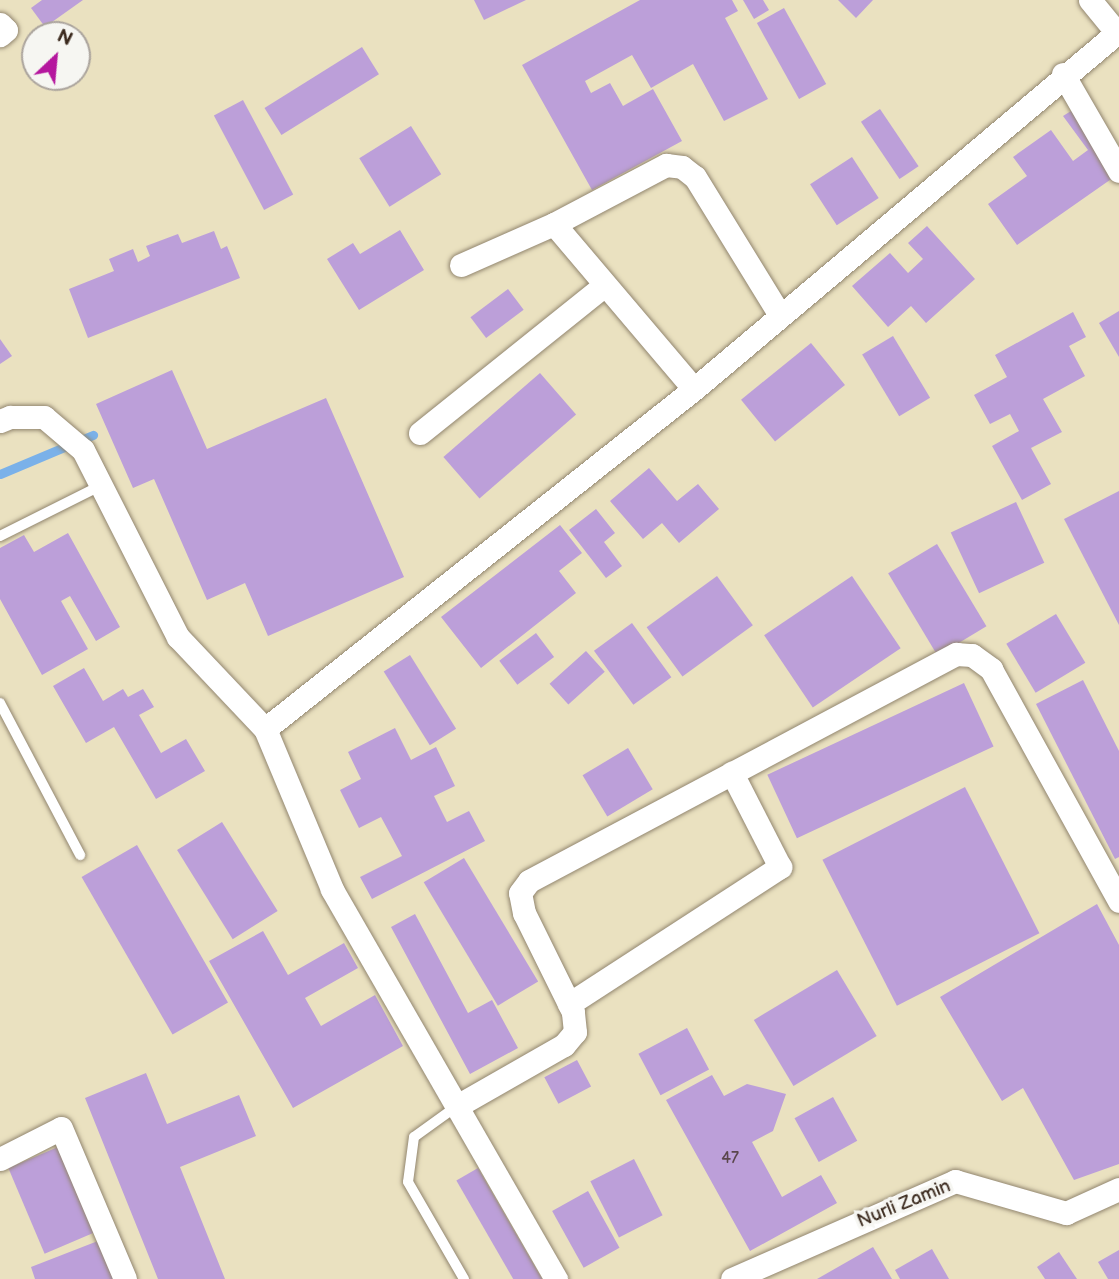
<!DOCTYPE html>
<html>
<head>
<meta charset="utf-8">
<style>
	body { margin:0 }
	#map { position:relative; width:1119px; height:1279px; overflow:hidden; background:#eae1c0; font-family:"Balsamiq Sans",sans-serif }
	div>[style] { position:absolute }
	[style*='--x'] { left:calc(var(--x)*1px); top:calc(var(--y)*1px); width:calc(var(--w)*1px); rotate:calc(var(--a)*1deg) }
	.stream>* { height:9px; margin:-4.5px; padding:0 4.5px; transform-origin:4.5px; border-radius:4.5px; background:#7ab1e9 }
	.building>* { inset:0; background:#bc9fd9; transform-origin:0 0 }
	.roads { filter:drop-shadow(0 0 2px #92866f) drop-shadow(0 0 2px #92866f) }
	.lane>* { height:10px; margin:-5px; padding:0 5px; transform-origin:5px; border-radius:5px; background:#fff }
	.street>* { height:23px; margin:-11.5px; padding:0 11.5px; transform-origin:11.5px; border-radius:11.5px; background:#fff }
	span { translate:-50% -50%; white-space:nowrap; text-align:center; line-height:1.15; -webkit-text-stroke:7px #f6f6f2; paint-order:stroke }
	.number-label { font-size:16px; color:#5b474d }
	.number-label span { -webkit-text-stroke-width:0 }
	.street-label { font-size:19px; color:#3b2a1e }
	.north { position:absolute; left:21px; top:21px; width:70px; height:70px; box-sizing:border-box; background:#f6f6f2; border:2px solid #aba49d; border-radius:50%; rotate:26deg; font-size:19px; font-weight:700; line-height:28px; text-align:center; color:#3b2a1e }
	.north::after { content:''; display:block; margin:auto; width:24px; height:32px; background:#b5179e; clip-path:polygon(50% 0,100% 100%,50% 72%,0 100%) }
</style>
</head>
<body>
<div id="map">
	<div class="stream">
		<i style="--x:0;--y:474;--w:101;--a:-22.8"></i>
	</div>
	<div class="building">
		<i style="clip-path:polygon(42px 0,83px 0,45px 27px,31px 8px)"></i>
		<i style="clip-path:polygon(474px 0,526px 0,484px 20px)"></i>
		<i style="clip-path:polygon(640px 0,732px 0,738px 11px,725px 18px,768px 99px,724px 121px,693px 64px,651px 88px,632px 55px,585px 81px,591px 93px,610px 83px,623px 106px,653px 89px,682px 141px,592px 190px,522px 65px)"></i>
		<i style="clip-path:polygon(743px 0,763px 0,769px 10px,754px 19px)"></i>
		<i style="clip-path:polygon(838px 0,873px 0,856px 18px)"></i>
		<i style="left:784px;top:8px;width:87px;height:31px;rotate:61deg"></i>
		<i style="left:362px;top:47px;width:32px;height:115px;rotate:58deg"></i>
		<i style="left:243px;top:100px;width:107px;height:33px;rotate:62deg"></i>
		<i style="left:880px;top:109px;width:69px;height:23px;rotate:56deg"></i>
		<i style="clip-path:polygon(1071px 111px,1117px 175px,1017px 245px,988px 204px,1027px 176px,1013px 157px,1051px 130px,1073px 161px,1088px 150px,1063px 116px)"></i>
		<i style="left:411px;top:126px;width:57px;height:61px;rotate:58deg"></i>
		<i style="left:852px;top:157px;width:49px;height:50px;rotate:57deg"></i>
		<i style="clip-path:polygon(927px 226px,975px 279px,926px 323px,911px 306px,888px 327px,852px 286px,890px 253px,908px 273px,923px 259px,908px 243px)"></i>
		<i style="clip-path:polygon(400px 230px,424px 270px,359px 310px,327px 259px,353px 243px,360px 254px)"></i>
		<i style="clip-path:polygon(214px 231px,221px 249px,227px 246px,240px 278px,88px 338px,69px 289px,114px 271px,109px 259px,133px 249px,138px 262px,150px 256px,146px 246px,178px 234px,182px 243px)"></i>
		<i style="left:508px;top:289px;width:26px;height:47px;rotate:53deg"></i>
		<i style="clip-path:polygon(1119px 311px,1119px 357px,1099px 323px)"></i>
		<i style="clip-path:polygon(1073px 312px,1086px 337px,1069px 346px,1085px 376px,1043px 399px,1062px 432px,1031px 448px,1051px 484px,1022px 500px,992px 446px,1019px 431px,1010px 414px,990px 424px,974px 395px,1007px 377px,995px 355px)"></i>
		<i style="left:893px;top:336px;width:72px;height:36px;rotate:59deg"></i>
		<i style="clip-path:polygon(0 339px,12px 356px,0 364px)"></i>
		<i style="left:811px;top:343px;width:54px;height:90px;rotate:51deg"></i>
		<i style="clip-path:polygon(172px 370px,207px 449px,326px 398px,404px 577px,268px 636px,245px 583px,207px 600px,154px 479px,133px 488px,96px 404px)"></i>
		<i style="left:540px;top:373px;width:55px;height:128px;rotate:49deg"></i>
		<i style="clip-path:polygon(649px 468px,677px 501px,698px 484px,719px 509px,679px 543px,662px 523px,643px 539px,610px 501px)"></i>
		<i style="clip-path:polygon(1119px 491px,1119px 625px,1064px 519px)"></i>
		<i style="left:1016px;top:502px;width:67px;height:72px;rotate:65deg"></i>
		<i style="clip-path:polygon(596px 509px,615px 533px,604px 542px,622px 566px,606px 578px,569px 530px)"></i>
		<i style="clip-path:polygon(560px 525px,582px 553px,559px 571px,576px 593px,481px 668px,441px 617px)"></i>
		<i style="clip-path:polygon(68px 533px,120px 627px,96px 641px,70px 596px,61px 601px,88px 649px,42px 675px,0 599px,0 548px,24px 535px,34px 552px)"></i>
		<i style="left:937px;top:544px;width:96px;height:57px;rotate:59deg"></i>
		<i style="left:717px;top:576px;width:61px;height:87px;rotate:54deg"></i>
		<i style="left:852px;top:576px;width:87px;height:106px;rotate:56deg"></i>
		<i style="left:1056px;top:614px;width:57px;height:58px;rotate:59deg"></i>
		<i style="left:632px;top:623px;width:67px;height:47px;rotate:54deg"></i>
		<i style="left:536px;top:633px;width:30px;height:46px;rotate:53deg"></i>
		<i style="left:586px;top:651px;width:28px;height:49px;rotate:48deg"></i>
		<i style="left:410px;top:655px;width:87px;height:31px;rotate:58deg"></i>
		<i style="clip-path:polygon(84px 668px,103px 701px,123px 689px,128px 697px,143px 689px,154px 707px,139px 715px,161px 753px,186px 739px,205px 771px,156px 799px,114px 727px,86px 743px,53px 686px)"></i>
		<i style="clip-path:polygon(1083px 680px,1119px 751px,1119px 857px,1115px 859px,1036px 704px)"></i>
		<i style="left:964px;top:683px;width:70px;height:217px;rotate:65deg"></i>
		<i style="clip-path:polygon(395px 728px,411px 760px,436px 747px,455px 786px,434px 796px,447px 822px,469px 811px,485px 841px,372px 899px,360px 877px,402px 856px,381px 817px,359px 828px,340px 790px,361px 779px,348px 752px)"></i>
		<i style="left:628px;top:748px;width:48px;height:53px;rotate:59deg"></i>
		<i style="left:965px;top:787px;width:164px;height:160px;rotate:63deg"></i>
		<i style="left:222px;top:822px;width:105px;height:53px;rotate:58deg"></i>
		<i style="left:137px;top:845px;width:182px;height:64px;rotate:60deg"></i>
		<i style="left:464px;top:858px;width:144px;height:47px;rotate:59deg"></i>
		<i style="clip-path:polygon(1097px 904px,1119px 945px,1119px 1164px,1074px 1180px,1023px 1088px,1002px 1101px,940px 997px)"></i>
		<i style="clip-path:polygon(415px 914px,468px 1013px,492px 1000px,518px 1048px,470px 1074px,391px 927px)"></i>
		<i style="clip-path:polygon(263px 931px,288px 975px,344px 943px,358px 968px,305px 998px,321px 1026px,375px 995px,403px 1046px,293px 1108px,209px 961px)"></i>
		<i style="left:837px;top:970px;width:77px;height:97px;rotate:59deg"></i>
		<i style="left:687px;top:1028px;width:47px;height:55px;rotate:62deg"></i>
		<i style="left:577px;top:1060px;width:30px;height:37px;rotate:62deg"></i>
		<i style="clip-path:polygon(146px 1073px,167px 1124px,239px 1095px,256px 1136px,180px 1167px,225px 1279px,158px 1279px,85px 1098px)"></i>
		<i style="clip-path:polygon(712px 1075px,724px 1096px,747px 1084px,786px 1094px,773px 1131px,752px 1142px,782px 1197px,821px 1175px,837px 1203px,750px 1251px,666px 1100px)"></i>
		<i style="left:833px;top:1097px;width:50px;height:44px;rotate:61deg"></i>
		<i style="left:58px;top:1147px;width:93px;height:54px;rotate:67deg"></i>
		<i style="left:634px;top:1159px;width:63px;height:49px;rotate:63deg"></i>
		<i style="left:478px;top:1168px;width:128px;height:25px;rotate:60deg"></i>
		<i style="left:588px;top:1191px;width:65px;height:41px;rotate:61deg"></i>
		<i style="clip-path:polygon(103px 1239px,118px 1279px,35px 1279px,31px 1267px)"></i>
		<i style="clip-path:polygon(873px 1247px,892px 1279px,817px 1279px)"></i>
		<i style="clip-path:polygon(932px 1249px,949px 1279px,900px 1279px,895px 1270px)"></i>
		<i style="clip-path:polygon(1119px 1250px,1119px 1279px,1108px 1279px,1098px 1262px)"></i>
		<i style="clip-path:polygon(1059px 1252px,1077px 1279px,1045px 1279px,1037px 1267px)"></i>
	</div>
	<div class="roads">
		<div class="lane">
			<i style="--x:0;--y:536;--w:114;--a:-26.6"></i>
			<i style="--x:0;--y:703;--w:172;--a:62.2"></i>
			<i style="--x:457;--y:1106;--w:53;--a:144.2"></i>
			<i style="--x:414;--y:1137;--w:45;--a:97.6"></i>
			<i style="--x:408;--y:1182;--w:112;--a:60"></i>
		</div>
		<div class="street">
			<i style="--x:1090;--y:0;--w:43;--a:50.7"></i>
			<i style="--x:0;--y:24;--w:8;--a:45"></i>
			<i style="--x:6;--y:30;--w:8;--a:140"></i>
			<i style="--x:1063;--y:74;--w:112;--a:60"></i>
			<i style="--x:554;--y:224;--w:216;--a:49.7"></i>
			<i style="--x:461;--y:265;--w:102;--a:-23.8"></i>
			<i style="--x:554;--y:224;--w:127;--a:-27.8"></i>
			<i style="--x:666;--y:165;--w:16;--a:7"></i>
			<i style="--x:682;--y:167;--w:16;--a:38"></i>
			<i style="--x:695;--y:177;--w:162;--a:58.4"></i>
			<i style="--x:0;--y:421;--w:11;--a:-22"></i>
			<i style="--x:10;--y:417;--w:34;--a:0"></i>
			<i style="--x:44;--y:417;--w:51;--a:40.2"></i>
			<i style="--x:83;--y:450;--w:210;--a:63.1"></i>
			<i style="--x:178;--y:637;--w:127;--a:46.6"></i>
			<i style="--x:420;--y:433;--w:237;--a:-38.7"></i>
			<i style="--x:569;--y:1004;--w:252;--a:-33"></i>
			<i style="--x:780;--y:867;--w:106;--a:-117.1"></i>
			<i style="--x:457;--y:1106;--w:123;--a:-29.7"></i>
			<i style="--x:564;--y:1045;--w:17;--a:-50"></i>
			<i style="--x:575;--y:1032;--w:20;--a:-96"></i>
			<i style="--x:573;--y:1012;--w:110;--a:-116.3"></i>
			<i style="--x:524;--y:913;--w:20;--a:-101"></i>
			<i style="--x:520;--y:893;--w:15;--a:-53"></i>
			<i style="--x:529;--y:881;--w:484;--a:-28"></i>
			<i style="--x:956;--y:654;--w:16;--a:4"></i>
			<i style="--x:972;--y:655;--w:24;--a:36"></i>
			<i style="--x:991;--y:669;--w:265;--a:61.1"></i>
			<i style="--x:0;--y:1159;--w:68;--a:-26.9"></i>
			<i style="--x:61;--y:1128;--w:164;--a:67"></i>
			<i style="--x:556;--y:1279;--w:450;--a:-119.9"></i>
			<i style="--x:332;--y:889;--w:173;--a:-112.7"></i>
			<i style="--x:265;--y:729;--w:547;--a:-38.4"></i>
			<i style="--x:694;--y:389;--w:556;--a:-40.11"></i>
			<i style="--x:732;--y:1279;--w:244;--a:-23.7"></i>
			<i style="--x:955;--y:1181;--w:116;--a:16.1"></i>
			<i style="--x:1066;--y:1213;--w:58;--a:-24.4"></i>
		</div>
	</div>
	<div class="number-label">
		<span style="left:730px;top:1159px">47</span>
	</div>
	<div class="street-label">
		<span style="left:904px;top:1204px;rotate:-22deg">Nurli Zamin</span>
	</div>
	<div class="north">N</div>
</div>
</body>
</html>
